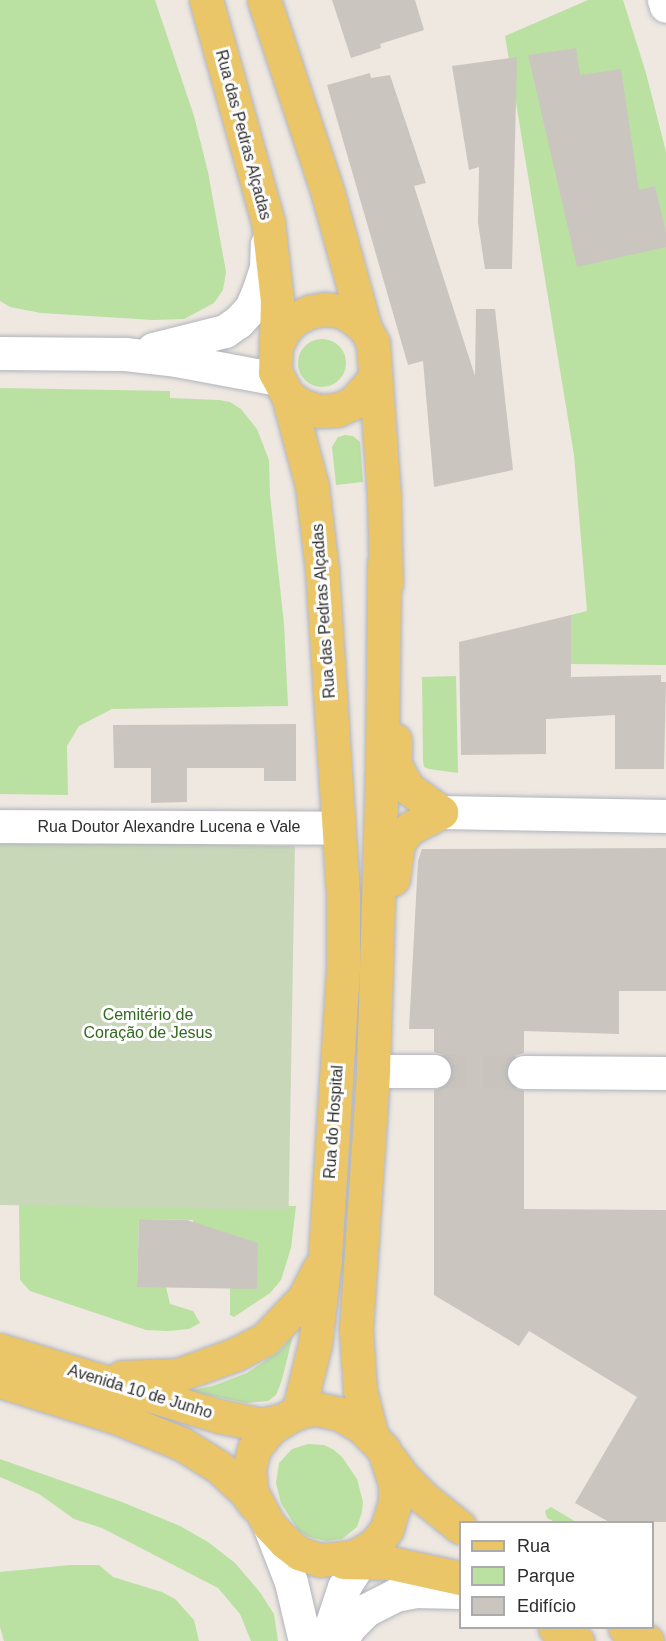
<!DOCTYPE html>
<html>
<head>
<meta charset="utf-8">
<style>
	body { margin:0 }
	#map { position:relative; width:666px; height:1641px; overflow:hidden; background:#eee8e1; font-family:Helvetica,sans-serif }
	div>[style] { position:absolute }
	[style*='--x'] { left:calc(var(--x)*1px); top:calc(var(--y)*1px); width:calc(var(--w)*1px); rotate:calc(var(--a)*1deg) }
	.green>* { inset:0; background:#bae1a1 }
	.round { border-radius:50% }
	.cemetery>* { inset:0; background:#c9d7b9; transform-origin:0 0 }
	.building>* { inset:0; background:#cac6bf }
	.minor-tunnel>* { height:33px; margin-top:-16.5px; transform-origin:0; background:repeating-linear-gradient(90deg,#c8c3bd 0 33px,transparent 0 49px) }
	.roads { filter:drop-shadow(0 0 2px #b1b4bd) drop-shadow(0 0 2px #b1b4bd) }
	.minor>* { height:33px; margin:-16.5px; padding:0 16.5px; transform-origin:16.5px; border-radius:16.5px; background:#fff }
	.major>* { height:33px; margin:-16.5px; padding:0 16.5px; transform-origin:16.5px; border-radius:16.5px; background:#ebc669 }
	span { translate:-50% -50%; white-space:nowrap; text-align:center; line-height:1.15; -webkit-text-stroke:6px #fff; paint-order:stroke }
	.street-label { font-size:16px; color:#2e2e2e }
	.park-label { font-size:16px; color:#32691f }
	.legend { position:absolute; left:459px; top:1521px; width:195px; height:108px; box-sizing:border-box; background:#fff; border:2px solid #ababab; margin:0; padding:8px 10px; list-style:none; font-size:18px; color:#2e2e2e }
	.legend li { display:flex; align-items:center; gap:12px; height:30px }
	.legend b { width:30px; border:2px solid #ababab }
</style>
</head>
<body>
<div id="map">
	<div class="green">
		<i style="clip-path:polygon(0 0,155px 0,194px 116px,208px 172px,226px 272px,223px 290px,214px 303px,184px 319px,153px 320px,41px 313px,10px 307px,0 301px)"></i>
		<i style="clip-path:polygon(588px 0,623px 0,646px 73px,666px 152px,666px 665px,571px 664px,571px 615px,587px 611px,574px 455px,505px 36px)"></i>
		<i class="round" style="left:298px;top:339px;width:48px;height:48px"></i>
		<i style="clip-path:polygon(0 388px,170px 391px,170px 398px,219px 400px,230px 402px,241px 409px,257px 429px,269px 460px,270px 495px,284px 624px,288px 706px,112px 709px,79px 726px,67px 746px,68px 795px,0 794px)"></i>
		<i style="clip-path:polygon(345px 435px,353px 436px,360px 442px,363px 482px,336px 485px,332px 447px,338px 437px)"></i>
		<i style="clip-path:polygon(456px 676px,458px 773px,429px 769px,424px 767px,423px 761px,422px 677px)"></i>
		<i style="clip-path:polygon(19px 1205px,296px 1206px,291px 1248px,281px 1280px,270px 1293px,234px 1317px,230px 1315px,230px 1288px,193px 1248px,193px 1220px,139px 1219px,137px 1287px,166px 1287px,170px 1304px,193px 1311px,200px 1323px,189px 1329px,168px 1331px,146px 1330px,30px 1291px,20px 1280px)"></i>
		<i style="clip-path:polygon(293px 1335px,282px 1380px,276px 1395px,268px 1401px,246px 1403px,188px 1391px,213px 1386px,247px 1373px,280px 1351px)"></i>
		<i style="clip-path:polygon(308px 1444px,324px 1445px,334px 1450px,342px 1457px,357px 1479px,363px 1502px,362px 1512px,357px 1527px,342px 1539px,326px 1541px,309px 1537px,298px 1530px,281px 1503px,276px 1483px,279px 1463px,292px 1449px)"></i>
		<i style="clip-path:polygon(0 1459px,122px 1502px,180px 1526px,208px 1542px,235px 1563px,259px 1591px,274px 1614px,278px 1641px,251px 1641px,240px 1614px,218px 1588px,102px 1528px,74px 1519px,39px 1494px,0 1477px)"></i>
		<i style="clip-path:polygon(551px 1507px,576px 1522px,555px 1522px,547px 1518px,545px 1511px)"></i>
		<i style="clip-path:polygon(70px 1565px,99px 1565px,113px 1577px,162px 1592px,175px 1599px,194px 1620px,199px 1641px,4px 1641px,0 1627px,0 1572px)"></i>
	</div>
	<div class="cemetery">
		<i style="left:0;top:841px;width:295px;height:364px;rotate:1deg"></i>
	</div>
	<div class="building">
		<i style="clip-path:polygon(332px 0,415px 0,424px 30px,380px 44px,381px 48px,351px 58px)"></i>
		<i style="clip-path:polygon(576px 48px,580px 75px,621px 69px,639px 190px,655px 186px,666px 232px,666px 247px,577px 267px,528px 55px)"></i>
		<i style="clip-path:polygon(517px 57px,512px 269px,485px 269px,478px 223px,479px 167px,469px 170px,452px 66px)"></i>
		<i style="clip-path:polygon(370px 73px,371px 78px,390px 75px,426px 183px,414px 186px,475px 376px,476px 309px,495px 309px,513px 470px,434px 487px,423px 361px,408px 365px,327px 85px)"></i>
		<i style="clip-path:polygon(571px 615px,571px 677px,661px 675px,661px 682px,666px 682px,664px 769px,615px 769px,615px 715px,546px 719px,546px 754px,461px 755px,459px 642px)"></i>
		<i style="clip-path:polygon(296px 724px,296px 781px,264px 781px,264px 768px,187px 768px,187px 802px,151px 803px,151px 768px,114px 768px,113px 725px)"></i>
		<i style="clip-path:polygon(666px 848px,666px 991px,619px 991px,619px 1034px,524px 1031px,524px 1053px,514px 1056px,508px 1062px,505px 1071px,508px 1082px,515px 1088px,524px 1091px,524px 1209px,666px 1210px,666px 1522px,609px 1522px,575px 1503px,637px 1397px,529px 1331px,519px 1346px,434px 1295px,434px 1090px,443px 1087px,450px 1081px,453px 1070px,450px 1062px,444px 1055px,434px 1052px,434px 1029px,409px 1029px,418px 861px,422px 849px)"></i>
		<i style="clip-path:polygon(139px 1219px,187px 1220px,258px 1243px,257px 1289px,137px 1287px)"></i>
	</div>
	<div class="minor-tunnel">
		<i style="--x:434;--y:1071;--w:90;--a:0.6"></i>
	</div>
	<div class="roads">
		<div class="minor">
			<i style="--x:664;--y:0;--w:6;--a:72"></i>
			<i style="--x:153;--y:349;--w:74;--a:-14"></i>
			<i style="--x:225;--y:331;--w:16;--a:-35"></i>
			<i style="--x:238;--y:322;--w:19;--a:-47"></i>
			<i style="--x:251;--y:308;--w:21;--a:-67"></i>
			<i style="--x:259;--y:289;--w:22;--a:-72"></i>
			<i style="--x:266;--y:268;--w:24;--a:-88"></i>
			<i style="--x:0;--y:353;--w:125;--a:0.5"></i>
			<i style="--x:125;--y:354;--w:51;--a:6.7"></i>
			<i style="--x:176;--y:360;--w:104;--a:10.6"></i>
			<i style="--x:441;--y:812;--w:225;--a:1"></i>
			<i style="--x:0;--y:826;--w:338;--a:0.3"></i>
			<i style="--x:373;--y:1071;--w:61;--a:0"></i>
			<i style="--x:524;--y:1072;--w:142;--a:0.4"></i>
			<i style="--x:269;--y:1525;--w:61;--a:68.9"></i>
			<i style="--x:291;--y:1582;--w:61;--a:76.7"></i>
			<i style="--x:326;--y:1641;--w:57;--a:-71.6"></i>
			<i style="--x:344;--y:1587;--w:28;--a:-58"></i>
			<i style="--x:359;--y:1563;--w:23;--a:-50"></i>
			<i style="--x:341;--y:1641;--w:16;--a:-60"></i>
			<i style="--x:349;--y:1627;--w:24;--a:-45"></i>
			<i style="--x:366;--y:1610;--w:33;--a:-27"></i>
			<i style="--x:395;--y:1595;--w:20;--a:-11"></i>
			<i style="--x:415;--y:1591;--w:45;--a:1.3"></i>
		</div>
		<div class="major">
			<i style="--x:206;--y:0;--w:230;--a:74.4"></i>
			<i style="--x:268;--y:222;--w:80;--a:83.5"></i>
			<i style="--x:277;--y:301;--w:71;--a:91.6"></i>
			<i style="--x:275;--y:372;--w:27;--a:62"></i>
			<i style="--x:288;--y:396;--w:93;--a:75.1"></i>
			<i style="--x:312;--y:486;--w:85;--a:83.2"></i>
			<i style="--x:322;--y:570;--w:326;--a:86.3"></i>
			<i style="--x:343;--y:895;--w:74;--a:90"></i>
			<i style="--x:343;--y:969;--w:290;--a:93.6"></i>
			<i style="--x:325;--y:1258;--w:87;--a:96.6"></i>
			<i style="--x:315;--y:1344;--w:71;--a:103.8"></i>
			<i style="--x:264;--y:0;--w:204;--a:71.7"></i>
			<i style="--x:328;--y:194;--w:139;--a:74.6"></i>
			<i style="--x:277;--y:344;--w:16;--a:-63"></i>
			<i style="--x:284;--y:330;--w:16;--a:-45"></i>
			<i style="--x:295;--y:319;--w:16;--a:-27"></i>
			<i style="--x:309;--y:312;--w:15;--a:-11"></i>
			<i style="--x:324;--y:309;--w:16;--a:7"></i>
			<i style="--x:340;--y:311;--w:15;--a:28"></i>
			<i style="--x:353;--y:318;--w:16;--a:40"></i>
			<i style="--x:365;--y:328;--w:17;--a:62"></i>
			<i style="--x:373;--y:343;--w:155;--a:85.9"></i>
			<i style="--x:384;--y:498;--w:86;--a:88.7"></i>
			<i style="--x:288;--y:396;--w:18;--a:34"></i>
			<i style="--x:303;--y:406;--w:17;--a:17"></i>
			<i style="--x:319;--y:411;--w:18;--a:-3"></i>
			<i style="--x:337;--y:410;--w:17;--a:-24"></i>
			<i style="--x:353;--y:403;--w:32;--a:-49"></i>
			<i style="--x:395;--y:740;--w:25;--a:90"></i>
			<i style="--x:395;--y:765;--w:26;--a:61"></i>
			<i style="--x:408;--y:788;--w:41;--a:36"></i>
			<i style="--x:393;--y:879;--w:37;--a:-82"></i>
			<i style="--x:398;--y:842;--w:18;--a:-49"></i>
			<i style="--x:410;--y:828;--w:35;--a:-27"></i>
			<i style="--x:0;--y:1350;--w:229;--a:16.8"></i>
			<i style="--x:219;--y:1416;--w:44;--a:11.8"></i>
			<i style="--x:262;--y:1425;--w:21;--a:-14"></i>
			<i style="--x:122;--y:1377;--w:56;--a:-2"></i>
			<i style="--x:178;--y:1375;--w:62;--a:-19.9"></i>
			<i style="--x:236;--y:1354;--w:33;--a:-27"></i>
			<i style="--x:265;--y:1339;--w:57;--a:-46.4"></i>
			<i style="--x:304;--y:1298;--w:33;--a:-63"></i>
			<i style="--x:0;--y:1381;--w:124;--a:17.4"></i>
			<i style="--x:118;--y:1418;--w:69;--a:22.1"></i>
			<i style="--x:182;--y:1444;--w:44;--a:31.9"></i>
			<i style="--x:219;--y:1467;--w:35;--a:43"></i>
			<i style="--x:245;--y:1491;--w:17;--a:54"></i>
			<i style="--x:317;--y:1409;--w:24;--a:12"></i>
			<i style="--x:340;--y:1414;--w:27;--a:31"></i>
			<i style="--x:363;--y:1428;--w:30;--a:46"></i>
			<i style="--x:384;--y:1450;--w:36;--a:72"></i>
			<i style="--x:395;--y:1484;--w:18;--a:90"></i>
			<i style="--x:395;--y:1502;--w:28;--a:107"></i>
			<i style="--x:387;--y:1529;--w:21;--a:129"></i>
			<i style="--x:374;--y:1545;--w:24;--a:150"></i>
			<i style="--x:353;--y:1557;--w:33;--a:175"></i>
			<i style="--x:320;--y:1560;--w:22;--a:-162"></i>
			<i style="--x:299;--y:1553;--w:18;--a:-142"></i>
			<i style="--x:285;--y:1542;--w:23;--a:-133"></i>
			<i style="--x:269;--y:1525;--w:38;--a:-118"></i>
			<i style="--x:251;--y:1491;--w:22;--a:-95"></i>
			<i style="--x:249;--y:1469;--w:21;--a:-76"></i>
			<i style="--x:254;--y:1449;--w:15;--a:-53"></i>
			<i style="--x:263;--y:1437;--w:13;--a:-48"></i>
			<i style="--x:272;--y:1427;--w:21;--a:-31"></i>
			<i style="--x:290;--y:1416;--w:16;--a:-22"></i>
			<i style="--x:305;--y:1410;--w:12;--a:-5"></i>
			<i style="--x:372;--y:1437;--w:49;--a:-104.3"></i>
			<i style="--x:360;--y:1390;--w:61;--a:-93.8"></i>
			<i style="--x:356;--y:1329;--w:259;--a:-86.2"></i>
			<i style="--x:373;--y:1071;--w:304;--a:-88.3"></i>
			<i style="--x:382;--y:767;--w:204;--a:-89.4"></i>
			<i style="--x:390;--y:1459;--w:24;--a:54"></i>
			<i style="--x:404;--y:1478;--w:28;--a:45"></i>
			<i style="--x:424;--y:1498;--w:46;--a:38.9"></i>
			<i style="--x:343;--y:1562;--w:48;--a:1.2"></i>
			<i style="--x:391;--y:1563;--w:71;--a:12.3"></i>
			<i style="--x:555;--y:1628;--w:26;--a:31"></i>
			<i style="--x:625;--y:1628;--w:26;--a:31"></i>
		</div>
	</div>
	<div class="street-label">
		<span style="left:243px;top:135px;rotate:75deg">Rua das Pedras Alçadas</span>
		<span style="left:324px;top:611px;rotate:-94deg">Rua das Pedras Alçadas</span>
		<span style="left:169px;top:827px">Rua Doutor Alexandre Lucena e Vale</span>
		<span style="left:334px;top:1122px;rotate:-86deg">Rua do Hospital</span>
		<span style="left:140px;top:1392px;rotate:17deg">Avenida 10 de Junho</span>
	</div>
	<div class="park-label">
		<span style="left:148px;top:1024px">Cemitério de<br>Coração de Jesus</span>
	</div>
	<ul class="legend">
	<li><b style="height:8px;background:#ebc669"></b>Rua</li>
	<li><b style="height:16px;background:#bae1a1"></b>Parque</li>
	<li><b style="height:16px;background:#cac6bf"></b>Edifício</li>
	</ul>
</div>
</body>
</html>
